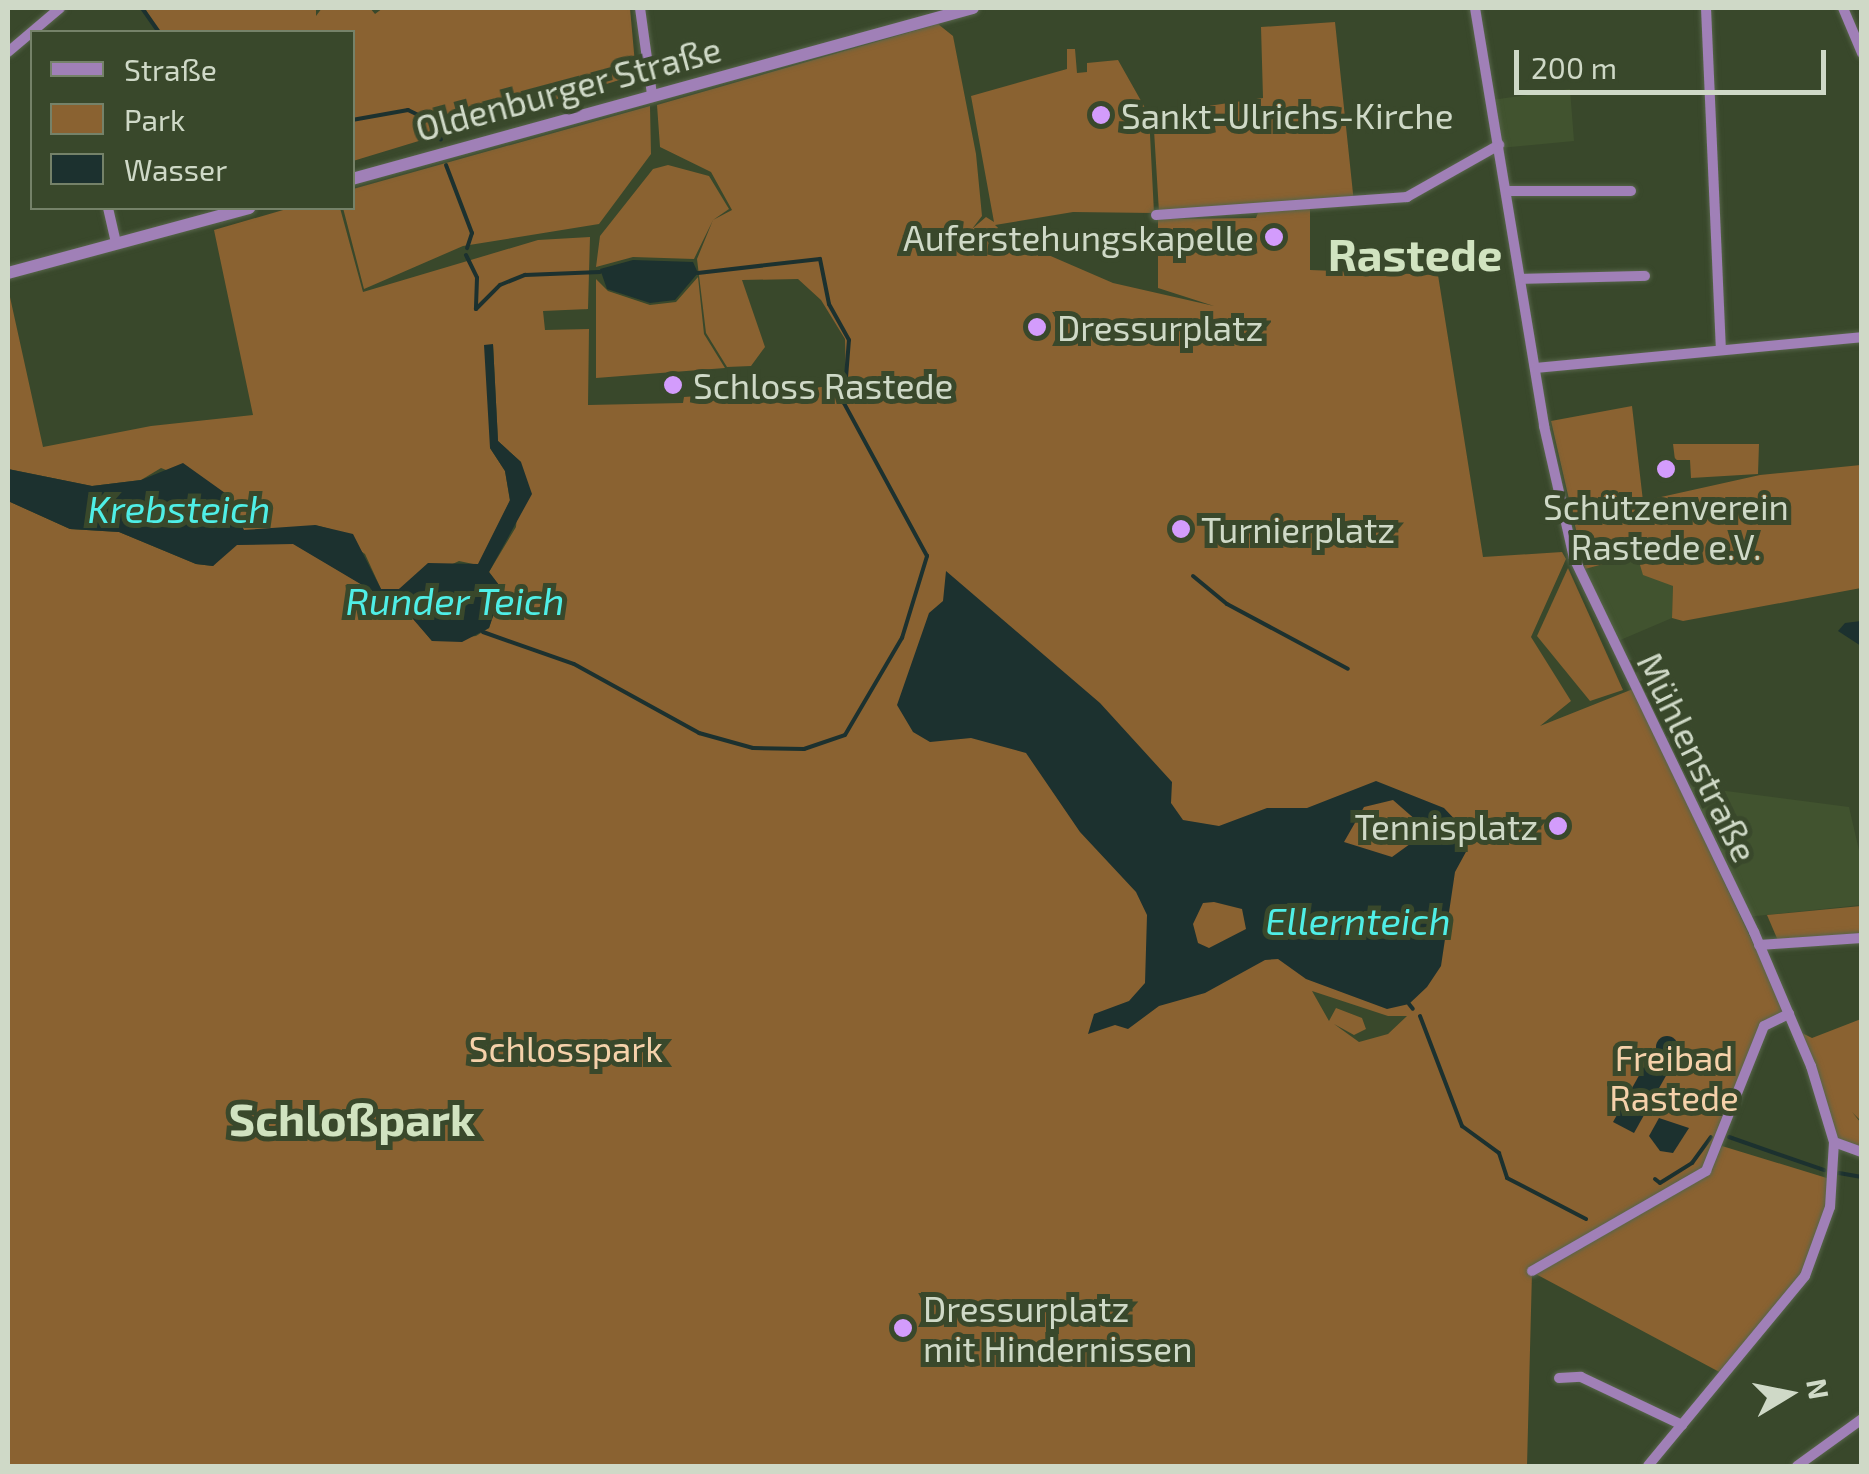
<!DOCTYPE html>
<html>
<head>
<meta charset="utf-8">
<style>
  body { margin:0 }
  #map { position:relative; width:1869px; height:1474px; overflow:hidden; background:#39482b; font-family:"Exo 2",sans-serif }
  div>[style] { position:absolute }
  .built>* { inset:0; background:#41532f }
  .green>* { inset:0; background:#8a6231 }
  .water>* { inset:0; background:#1c312f }
  .round { border-radius:50% }
  .stream>* { height:4px; margin:-2px; padding:0 2px; transform-origin:2px; border-radius:2px; background:#1c312f }
  .roads { filter:drop-shadow(0 0 2px #57654a) drop-shadow(0 0 2px #57654a) }
  .minor>* { height:10px; margin:-5px; padding:0 5px; transform-origin:5px; border-radius:5px; background:#a080b7 }
  .tertiary>* { height:12px; margin:-6px; padding:0 6px; transform-origin:6px; border-radius:6px; background:#a080b7 }
  .dots>* { width:28px; height:28px; translate:-50% -50%; box-sizing:border-box; border:5px solid #39482b; border-radius:50% }
  span { translate:-50% -50%; white-space:nowrap; text-align:center; line-height:1.15; -webkit-text-stroke:10px #39482b; paint-order:stroke }
  .street-label { font-size:35px; color:#cfd9c7 }
  .poi-label { font-size:35px; color:#cfd9c7 }
  .left { translate:0 -50%; text-align:left }
  .right { translate:-100% -50%; text-align:right }
  .park-label { font-size:35px; color:#f5d1aa }
  .water-label { font-size:38px; color:#4fefe7; font-style:italic }
  .district-label { font-size:45px; color:#d1e3c0; font-weight:700 }
  .frame { position:absolute; inset:0; border:10px solid #cfd9c7; pointer-events:none }
  .legend { position:absolute; left:30px; top:30px; width:325px; height:180px; box-sizing:border-box; background:#39482b; border:2px solid #758269; margin:0; padding:12px 18px; list-style:none; font-size:30px; color:#cfd9c7 }
  .legend li { display:flex; align-items:center; gap:20px; height:50px }
  .legend b { width:50px; border:2px solid #758269 }
  .north { position:absolute; left:1739px; top:1344px; width:100px; height:100px; -webkit-text-stroke:8px #39482b; paint-order:stroke; rotate:80deg; font-size:28px; font-weight:700; line-height:40px; text-align:center; color:#cfd9c7 }
  .north::after { content:''; display:block; margin:auto; width:35px; height:45px; background:#cfd9c7; clip-path:polygon(50% 0,100% 100%,50% 72%,0 100%) }
  .scale { position:absolute; left:1514px; top:50px; width:312px; height:45px; box-sizing:border-box; border:5px solid #cfd9c7; border-top:0; padding-left:12px; font-size:30px; line-height:35px; white-space:nowrap; color:#cfd9c7; -webkit-text-stroke:8px #39482b; paint-order:stroke }
</style>
</head>
<body>
<div id="map">
  <div class="built">
    <i style="clip-path:polygon(1570px 89px,1574px 141px,1500px 148px,1491px 100px)"></i>
    <i style="clip-path:polygon(1637px 555px,1673px 586px,1672px 618px,1618px 641px,1585px 569px)"></i>
    <i style="clip-path:polygon(1680px 785px,1849px 807px,1861px 859px,1861px 905px,1746px 917px)"></i>
  </div>
  <div class="green">
    <i style="clip-path:polygon(145px 8px,316px 8px,316px 16px,322px 8px,370px 8px,375px 14px,383px 8px,630px 8px,636px 75px,353px 161px,352px 32px,157px 32px)"></i>
    <i style="clip-path:polygon(evenodd,1335px 22px,1354px 203px,1310px 209px,1310px 270px,1438px 275px,1483px 557px,1562px 552px,1566px 559px,1531px 637px,1571px 701px,1540px 726px,1633px 689px,1786px 1013px,1763px 1024px,1717px 1153px,1722px 1146px,1830px 1179px,1832px 1194px,1805px 1276px,1725px 1375px,1532px 1272px,1527px 1466px,8px 1466px,8px 501px,70px 529px,119px 532px,196px 564px,213px 566px,244px 531px,225px 493px,161px 468px,141px 480px,92px 486px,8px 469px,8px 288px,43px 447px,151px 426px,253px 415px,214px 230px,290px 208px,340px 208px,363px 292px,538px 240px,590px 237px,588px 309px,543px 311px,545px 330px,589px 329px,588px 405px,683px 403px,684px 397px,864px 384px,846px 381px,845px 339px,821px 300px,798px 279px,742px 280px,765px 347px,751px 366px,727px 367px,706px 333px,697px 259px,713px 220px,694px 259px,633px 257px,596px 267px,600px 236px,653px 169px,668px 165px,709px 176px,729px 209px,713px 220px,732px 210px,711px 172px,660px 147px,657px 105px,938px 24px,953px 36px,976px 154px,982px 216px,972px 229px,986px 217px,994px 222px,971px 96px,1067px 69px,1067px 49px,1075px 49px,1077px 73px,1087px 72px,1087px 63px,1118px 60px,1149px 115px,1154px 213px,1073px 212px,995px 225px,1009px 238px,1113px 283px,1214px 306px,1158px 288px,1158px 219px,1256px 218px,1259px 210px,1159px 212px,1153px 114px,1263px 98px,1261px 27px,1335px 22px,493px 344px,498px 441px,521px 462px,516px 527px,489px 572px,502px 589px,489px 628px,476px 636px,432px 641px,407px 611px,294px 544px,315px 525px,330px 529px,365px 554px,381px 589px,399px 589px,459px 561px,478px 565px,510px 501px,505px 471px,490px 448px,493px 344px,1335px 22px,1312px 991px,1388px 1016px,1407px 1016px,1388px 1034px,1359px 1042px,1334px 1024px,1354px 1035px,1366px 1029px,1362px 1018px,1336px 1008px,1329px 1021px,1312px 991px)"></i>
    <i style="clip-path:polygon(650px 106px,651px 154px,599px 224px,463px 246px,364px 289px,343px 208px,352px 208px,353px 189px)"></i>
    <i style="clip-path:polygon(698px 277px,704px 334px,725px 368px,596px 378px,596px 279px,608px 291px,650px 305px,676px 302px)"></i>
    <i style="clip-path:polygon(1632px 406px,1643px 501px,1760px 475px,1861px 465px,1861px 588px,1683px 621px,1672px 618px,1673px 586px,1643px 575px,1637px 555px,1585px 569px,1551px 421px)"></i>
    <i style="clip-path:polygon(1673px 444px,1759px 444px,1758px 474px,1691px 478px,1690px 460px,1675px 460px)"></i>
    <i style="clip-path:polygon(1568px 568px,1623px 690px,1590px 701px,1537px 636px)"></i>
    <i style="clip-path:polygon(1861px 906px,1861px 938px,1779px 943px,1767px 915px)"></i>
    <i style="clip-path:polygon(1861px 1019px,1861px 1121px,1852px 1112px,1861px 1123px,1861px 1149px,1836px 1141px,1798px 1031px,1812px 1038px)"></i>
  </div>
  <div class="water">
    <i style="clip-path:polygon(633px 260px,693px 262px,698px 273px,675px 300px,650px 303px,607px 289px,600px 269px)"></i>
    <i style="clip-path:polygon(493px 344px,498px 441px,521px 462px,532px 494px,489px 572px,502px 589px,489px 628px,462px 642px,432px 641px,406px 611px,293px 544px,237px 545px,213px 566px,196px 564px,119px 532px,70px 529px,8px 501px,8px 469px,92px 486px,141px 480px,183px 463px,225px 493px,244px 530px,315px 525px,353px 534px,381px 589px,399px 589px,428px 563px,478px 564px,510px 500px,505px 471px,490px 448px,484px 345px)"></i>
    <i style="clip-path:polygon(evenodd,946px 571px,1100px 703px,1172px 782px,1171px 803px,1183px 820px,1219px 826px,1267px 808px,1307px 808px,1376px 781px,1444px 808px,1462px 827px,1467px 850px,1455px 872px,1441px 966px,1427px 987px,1409px 1004px,1387px 1009px,1306px 979px,1278px 959px,1265px 960px,1205px 993px,1159px 1006px,1128px 1029px,1115px 1025px,1088px 1034px,1094px 1014px,1129px 1001px,1145px 983px,1147px 915px,1136px 892px,1080px 832px,1026px 753px,971px 738px,930px 742px,913px 732px,897px 705px,929px 613px,943px 601px,946px 571px,1393px 800px,1425px 828px,1421px 836px,1392px 857px,1344px 842px,1364px 807px,1393px 800px,946px 571px,1214px 902px,1242px 909px,1246px 929px,1209px 948px,1198px 943px,1193px 924px,1203px 903px,1214px 902px)"></i>
    <i style="clip-path:polygon(1861px 621px,1861px 646px,1838px 631px,1845px 623px)"></i>
    <i class="round" style="left:1656px;top:1036px;width:22px;height:22px"></i>
    <i style="clip-path:polygon(1651px 1054px,1672px 1065px,1634px 1133px,1613px 1122px)"></i>
    <i style="clip-path:polygon(1659px 1118px,1689px 1128px,1673px 1153px,1660px 1151px,1649px 1136px)"></i>
  </div>
  <div class="stream">
    <i style="left:142px;top:8px;width:29px;rotate:55deg"></i>
    <i style="left:352px;top:120px;width:57px;rotate:-10.1deg"></i>
    <i style="left:408px;top:110px;width:32px;rotate:26deg"></i>
    <i style="left:437px;top:124px;width:16px;rotate:76deg"></i>
    <i style="left:446px;top:165px;width:73px;rotate:69.1deg"></i>
    <i style="left:472px;top:233px;width:16px;rotate:108deg"></i>
    <i style="left:466px;top:255px;width:25px;rotate:64deg"></i>
    <i style="left:477px;top:278px;width:31px;rotate:92deg"></i>
    <i style="left:476px;top:309px;width:34px;rotate:-45deg"></i>
    <i style="left:500px;top:285px;width:27px;rotate:-22deg"></i>
    <i style="left:525px;top:275px;width:75px;rotate:-2.3deg"></i>
    <i style="left:1193px;top:576px;width:44px;rotate:39.5deg"></i>
    <i style="left:1227px;top:604px;width:137px;rotate:28.2deg"></i>
    <i style="left:483px;top:632px;width:96px;rotate:19.4deg"></i>
    <i style="left:574px;top:664px;width:143px;rotate:28.9deg"></i>
    <i style="left:699px;top:733px;width:56px;rotate:15.5deg"></i>
    <i style="left:753px;top:748px;width:51px;rotate:1.1deg"></i>
    <i style="left:804px;top:749px;width:43px;rotate:-18.9deg"></i>
    <i style="left:845px;top:735px;width:113px;rotate:-59.6deg"></i>
    <i style="left:902px;top:638px;width:86px;rotate:-73deg"></i>
    <i style="left:927px;top:556px;width:174px;rotate:-118.5deg"></i>
    <i style="left:844px;top:403px;width:63px;rotate:-85.5deg"></i>
    <i style="left:849px;top:340px;width:41px;rotate:-119.1deg"></i>
    <i style="left:829px;top:304px;width:46px;rotate:-101.3deg"></i>
    <i style="left:820px;top:259px;width:123px;rotate:173.5deg"></i>
    <i style="left:1409px;top:1004px;width:6px;rotate:51deg"></i>
    <i style="left:1420px;top:1016px;width:118px;rotate:69.1deg"></i>
    <i style="left:1462px;top:1126px;width:46px;rotate:36.1deg"></i>
    <i style="left:1499px;top:1153px;width:26px;rotate:72deg"></i>
    <i style="left:1507px;top:1178px;width:89px;rotate:27.4deg"></i>
    <i style="left:1729px;top:1137px;width:101px;rotate:19.2deg"></i>
    <i style="left:1839px;top:1173px;width:23px;rotate:10deg"></i>
    <i style="left:1655px;top:1179px;width:6px;rotate:39deg"></i>
    <i style="left:1660px;top:1183px;width:38px;rotate:-32deg"></i>
    <i style="left:1692px;top:1163px;width:32px;rotate:-54deg"></i>
  </div>
  <div class="roads">
    <div class="minor">
      <i style="left:640px;top:8px;width:88px;rotate:82.1deg"></i>
      <i style="left:1475px;top:8px;width:424px;rotate:80.6deg"></i>
      <i style="left:1544px;top:426px;width:135px;rotate:77.2deg"></i>
      <i style="left:1574px;top:558px;width:415px;rotate:64.3deg"></i>
      <i style="left:1754px;top:932px;width:146px;rotate:67deg"></i>
      <i style="left:1811px;top:1066px;width:79px;rotate:73.2deg"></i>
      <i style="left:1834px;top:1142px;width:65px;rotate:93.5deg"></i>
      <i style="left:1830px;top:1207px;width:73px;rotate:109.9deg"></i>
      <i style="left:1805px;top:1276px;width:246px;rotate:129.6deg"></i>
      <i style="left:1706px;top:8px;width:340px;rotate:87.5deg"></i>
      <i style="left:1843px;top:8px;width:49px;rotate:67.1deg"></i>
      <i style="left:8px;top:52px;width:68px;rotate:-40.2deg"></i>
      <i style="left:1507px;top:191px;width:124px"></i>
      <i style="left:108px;top:208px;width:37px;rotate:77deg"></i>
      <i style="left:1156px;top:215px;width:252px;rotate:-4.1deg"></i>
      <i style="left:1407px;top:197px;width:106px;rotate:-29.5deg"></i>
      <i style="left:1521px;top:279px;width:124px;rotate:-1.4deg"></i>
      <i style="left:1535px;top:368px;width:328px;rotate:-5.4deg"></i>
      <i style="left:1759px;top:945px;width:103px;rotate:-3.9deg"></i>
      <i style="left:1834px;top:1142px;width:30px;rotate:20deg"></i>
      <i style="left:1532px;top:1271px;width:201px;rotate:-29.9deg"></i>
      <i style="left:1706px;top:1171px;width:156px;rotate:-68.2deg"></i>
      <i style="left:1764px;top:1026px;width:28px;rotate:-26deg"></i>
      <i style="left:1559px;top:1378px;width:22px;rotate:-3deg"></i>
      <i style="left:1581px;top:1377px;width:112px;rotate:25.4deg"></i>
      <i style="left:1797px;top:1466px;width:80px;rotate:-35.9deg"></i>
    </div>
    <div class="tertiary">
      <i style="left:352px;top:179px;width:644px;rotate:-15.4deg"></i>
      <i style="left:8px;top:273px;width:250px;rotate:-15.1deg"></i>
    </div>
  </div>
  <div class="dots">
    <i style="left:1101px;top:115px;background:#d39cfc"></i>
    <i style="left:1274px;top:237px;background:#d39cfc"></i>
    <i style="left:1037px;top:327px;background:#d39cfc"></i>
    <i style="left:673px;top:385px;background:#d39cfc"></i>
    <i style="left:1666px;top:469px;background:#d39cfc"></i>
    <i style="left:1181px;top:529px;background:#d39cfc"></i>
    <i style="left:1558px;top:826px;background:#d39cfc"></i>
    <i style="left:903px;top:1328px;background:#d39cfc"></i>
  </div>
  <div class="street-label">
    <span style="left:568px;top:88px;rotate:-15deg">Oldenburger Straße</span>
    <span style="left:1698px;top:757px;rotate:64deg">Mühlenstraße</span>
  </div>
  <div class="poi-label">
    <span class="left" style="left:1121px;top:115px">Sankt-Ulrichs-Kirche</span>
    <span class="right" style="left:1254px;top:237px">Auferstehungskapelle</span>
    <span class="left" style="left:1057px;top:327px">Dressurplatz</span>
    <span class="left" style="left:693px;top:385px">Schloss Rastede</span>
    <span style="left:1666px;top:526px">Schützenverein<br>Rastede e.V.</span>
    <span class="left" style="left:1201px;top:529px">Turnierplatz</span>
    <span class="right" style="left:1538px;top:826px">Tennisplatz</span>
    <span class="left" style="left:923px;top:1328px">Dressurplatz<br>mit Hindernissen</span>
  </div>
  <div class="park-label">
    <span style="left:566px;top:1048px">Schlosspark</span>
    <span style="left:1674px;top:1077px">Freibad<br>Rastede</span>
  </div>
  <div class="water-label">
    <span style="left:179px;top:509px">Krebsteich</span>
    <span style="left:455px;top:601px">Runder Teich</span>
    <span style="left:1358px;top:921px">Ellernteich</span>
  </div>
  <div class="district-label">
    <span style="left:1415px;top:254px">Rastede</span>
    <span style="left:352px;top:1119px">Schloßpark</span>
  </div>
  <div class="frame"></div>
  <ul class="legend">
  <li><b style="height:12px;background:#a080b7"></b>Straße</li>
  <li><b style="height:28px;background:#8a6231"></b>Park</li>
  <li><b style="height:28px;background:#1c312f"></b>Wasser</li>
  </ul>
  <div class="north">N</div>
  <div class="scale">200 m</div>
</div>
</body>
</html>
